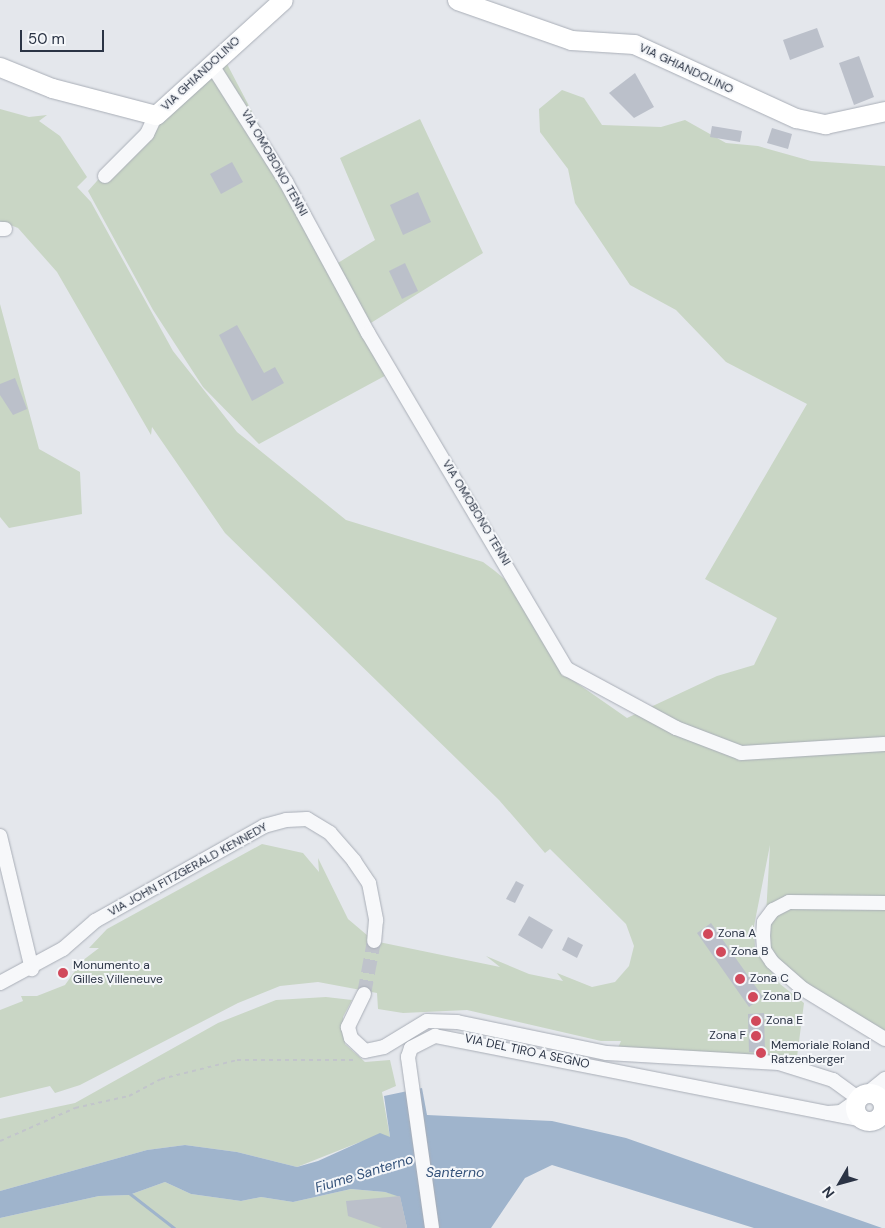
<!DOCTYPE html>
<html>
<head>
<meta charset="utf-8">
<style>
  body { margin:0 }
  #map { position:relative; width:885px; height:1228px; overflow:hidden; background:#e4e7ec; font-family:"DM Sans",sans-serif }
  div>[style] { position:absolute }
  .green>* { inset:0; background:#c9d6c5 }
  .water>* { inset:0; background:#9fb4cc }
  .stream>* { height:3px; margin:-1.5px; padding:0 1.5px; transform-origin:1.5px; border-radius:1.5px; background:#9fb4cc }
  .building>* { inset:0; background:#bbc0ca }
  .street-tunnel>* { height:14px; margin-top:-7px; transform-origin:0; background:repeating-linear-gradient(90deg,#bfc3cb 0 14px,transparent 0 21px) }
  .path>* { height:2px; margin-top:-1px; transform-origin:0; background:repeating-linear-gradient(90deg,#c2c5cb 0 4px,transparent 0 8px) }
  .roads { filter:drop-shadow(0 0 1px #a9aeb7) drop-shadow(0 0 1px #a9aeb7) }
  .street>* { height:14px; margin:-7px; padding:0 7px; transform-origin:7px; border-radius:7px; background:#f7f8fa }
  .secondary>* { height:19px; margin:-9.5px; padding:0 9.5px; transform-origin:9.5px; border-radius:9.5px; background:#fff }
  .secondary>.ring { margin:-9.5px; padding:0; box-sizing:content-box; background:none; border:19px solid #fff; border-radius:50% }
  .dots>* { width:14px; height:14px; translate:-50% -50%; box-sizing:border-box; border:2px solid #f4f6f9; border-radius:50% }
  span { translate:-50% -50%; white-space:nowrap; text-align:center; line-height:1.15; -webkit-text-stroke:4px #f4f6f9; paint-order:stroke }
  .street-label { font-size:12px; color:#2b3445 }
  .poi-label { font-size:12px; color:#2b3445 }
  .left { translate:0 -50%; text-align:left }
  .right { translate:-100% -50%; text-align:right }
  .water-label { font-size:14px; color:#34527a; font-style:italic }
  .north { position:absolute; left:815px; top:1158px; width:50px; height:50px; -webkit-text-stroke:4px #f4f6f9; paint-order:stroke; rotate:232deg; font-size:14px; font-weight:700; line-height:20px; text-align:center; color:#2b3445 }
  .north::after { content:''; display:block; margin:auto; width:18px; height:22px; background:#2b3445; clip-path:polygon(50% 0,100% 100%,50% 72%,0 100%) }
  .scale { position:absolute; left:20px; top:30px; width:84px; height:22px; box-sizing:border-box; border:2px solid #2b3445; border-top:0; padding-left:6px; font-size:15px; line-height:18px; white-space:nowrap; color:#2b3445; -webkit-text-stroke:4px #f4f6f9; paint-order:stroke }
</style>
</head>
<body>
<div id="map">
  <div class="green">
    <i style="clip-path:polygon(227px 64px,333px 266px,375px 240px,340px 158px,420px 119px,483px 253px,366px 326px,392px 372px,259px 444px,203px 387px,153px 310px,88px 191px,156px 115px)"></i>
    <i style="clip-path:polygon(562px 90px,584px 98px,602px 125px,661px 127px,685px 120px,726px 143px,758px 146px,811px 161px,885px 166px,885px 1039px,772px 962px,764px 950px,770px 845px,754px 926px,755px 948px,780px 984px,804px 1003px,797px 1057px,617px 1050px,621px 1041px,601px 1041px,467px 1010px,403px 1013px,378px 1009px,377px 993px,318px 982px,280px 986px,238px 1003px,80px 1085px,55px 1093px,50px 1086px,0 1098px,0 1010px,23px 1001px,21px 996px,37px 996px,65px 985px,82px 961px,99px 948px,89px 948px,107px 929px,262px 844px,303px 853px,319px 872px,318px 858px,348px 919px,374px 941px,500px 967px,486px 956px,529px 974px,563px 981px,557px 973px,592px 987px,615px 982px,629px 966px,634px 946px,626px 924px,550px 849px,545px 853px,499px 800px,225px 533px,152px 427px,151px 435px,57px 272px,18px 228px,0 221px,0 109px,29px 117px,47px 115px,39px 121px,60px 136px,87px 177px,77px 187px,91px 202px,173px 351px,237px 432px,346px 520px,483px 562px,495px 571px,508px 582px,561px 672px,627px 718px,717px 676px,754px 665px,777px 618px,705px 579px,807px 404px,726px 362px,676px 310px,630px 285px,575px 203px,568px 169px,540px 132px,539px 109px)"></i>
    <i style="clip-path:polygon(0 304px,39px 449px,80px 472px,82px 514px,9px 528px,0 517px)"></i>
    <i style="clip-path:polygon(326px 997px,352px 1000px,343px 1017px,345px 1044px,365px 1062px,390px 1060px,396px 1086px,382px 1092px,390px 1137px,360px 1142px,297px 1167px,237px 1152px,185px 1145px,147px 1150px,0 1191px,0 1119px,75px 1103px,218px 1023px,276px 1000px)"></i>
    <i style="clip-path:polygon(165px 1182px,191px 1194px,241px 1201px,261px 1197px,293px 1202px,351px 1189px,385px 1192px,400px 1196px,407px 1228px,0 1228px,0 1218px,99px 1196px,129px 1195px)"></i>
  </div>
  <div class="water">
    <i style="clip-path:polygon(422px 1088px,427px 1115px,552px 1121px,626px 1138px,882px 1228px,754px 1228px,552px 1165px,525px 1178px,491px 1228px,407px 1228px,400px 1197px,385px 1192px,351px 1189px,293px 1202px,261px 1197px,241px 1201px,191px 1194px,165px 1182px,129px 1195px,99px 1196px,0 1218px,0 1191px,147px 1150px,185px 1145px,237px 1152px,297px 1167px,318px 1161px,380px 1133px,390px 1137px,384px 1096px)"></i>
  </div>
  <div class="stream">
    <i style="left:129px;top:1193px;width:57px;rotate:37.9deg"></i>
  </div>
  <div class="building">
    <i style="clip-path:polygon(817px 28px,824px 47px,790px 60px,783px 40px)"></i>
    <i style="clip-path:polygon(859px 56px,874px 97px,854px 105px,839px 63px)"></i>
    <i style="clip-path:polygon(635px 73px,654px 107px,634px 118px,609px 93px)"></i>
    <i style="clip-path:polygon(712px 126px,742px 131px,740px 142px,710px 137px)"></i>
    <i style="clip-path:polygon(772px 128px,792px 134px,788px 149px,767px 143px)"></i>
    <i style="clip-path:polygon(232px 162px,243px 182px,221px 194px,210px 174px)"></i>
    <i style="clip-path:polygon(418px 192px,431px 222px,403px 235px,390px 205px)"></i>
    <i style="clip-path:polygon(405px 263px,418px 291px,402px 299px,389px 271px)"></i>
    <i style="clip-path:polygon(237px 325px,264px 373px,275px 367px,284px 383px,252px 401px,219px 335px)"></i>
    <i style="clip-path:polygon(15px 378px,27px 409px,13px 415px,0 395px,0 384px)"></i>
    <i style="clip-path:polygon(516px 881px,524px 885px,515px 903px,506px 899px)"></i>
    <i style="clip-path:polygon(529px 916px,553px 930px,542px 949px,518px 935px)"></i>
    <i style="clip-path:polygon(711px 923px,763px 997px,749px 1007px,697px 933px)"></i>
    <i style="clip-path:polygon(568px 937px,583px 945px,577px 958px,562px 950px)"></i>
    <i style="clip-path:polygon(764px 1013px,765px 1053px,749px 1052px,748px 1014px)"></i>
    <i style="clip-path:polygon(400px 1196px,407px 1228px,382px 1228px,348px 1216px,346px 1201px)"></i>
  </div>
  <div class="street-tunnel">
    <i style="left:364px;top:994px;width:54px;rotate:-79.3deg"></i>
  </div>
  <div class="path">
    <i style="left:0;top:1141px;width:82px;rotate:-23.7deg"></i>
    <i style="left:75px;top:1108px;width:55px;rotate:-12.5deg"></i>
    <i style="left:129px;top:1096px;width:36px;rotate:-28deg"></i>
    <i style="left:161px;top:1079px;width:78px;rotate:-14deg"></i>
    <i style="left:237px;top:1060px;width:120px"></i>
  </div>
  <div class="roads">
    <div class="street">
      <i style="left:213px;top:67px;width:136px;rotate:57.6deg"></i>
      <i style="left:286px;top:182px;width:172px;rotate:61.5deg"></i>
      <i style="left:368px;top:333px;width:391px;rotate:59.4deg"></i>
      <i style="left:567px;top:669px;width:124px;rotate:28.4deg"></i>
      <i style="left:676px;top:728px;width:70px;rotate:21deg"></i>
      <i style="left:741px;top:753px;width:144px;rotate:-3.6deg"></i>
      <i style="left:105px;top:176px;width:59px;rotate:-45deg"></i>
      <i style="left:147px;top:134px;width:21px;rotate:-65deg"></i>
      <i style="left:0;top:229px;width:5px"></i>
      <i style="left:0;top:836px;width:137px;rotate:76.5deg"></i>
      <i style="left:885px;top:903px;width:96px;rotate:-179.4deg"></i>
      <i style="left:789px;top:902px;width:18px;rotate:153deg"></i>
      <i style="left:773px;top:910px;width:15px;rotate:127deg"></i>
      <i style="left:764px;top:922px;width:13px;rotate:94deg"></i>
      <i style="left:763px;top:935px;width:15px;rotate:86deg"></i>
      <i style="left:764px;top:950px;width:14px;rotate:56deg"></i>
      <i style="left:772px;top:962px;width:41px;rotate:41.1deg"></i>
      <i style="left:803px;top:989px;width:96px;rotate:31.4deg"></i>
      <i style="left:0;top:983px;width:72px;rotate:-28.4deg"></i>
      <i style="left:63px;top:949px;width:43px;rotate:-41.2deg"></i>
      <i style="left:95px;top:921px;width:194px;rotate:-29.3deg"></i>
      <i style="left:264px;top:826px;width:23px;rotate:-15deg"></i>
      <i style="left:286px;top:820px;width:21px;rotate:-3deg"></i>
      <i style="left:307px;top:819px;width:27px;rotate:31deg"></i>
      <i style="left:330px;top:833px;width:37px;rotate:49deg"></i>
      <i style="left:354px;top:861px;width:27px;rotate:56deg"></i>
      <i style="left:369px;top:883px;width:38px;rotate:79deg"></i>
      <i style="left:376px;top:920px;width:21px;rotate:95deg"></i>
      <i style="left:364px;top:994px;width:37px;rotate:116deg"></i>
      <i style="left:348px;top:1027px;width:11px;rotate:75deg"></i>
      <i style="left:351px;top:1038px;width:19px;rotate:43deg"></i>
      <i style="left:365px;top:1051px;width:19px;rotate:-12deg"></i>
      <i style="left:384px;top:1047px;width:50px;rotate:-31.2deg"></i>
      <i style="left:427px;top:1021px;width:30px;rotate:2deg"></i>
      <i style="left:457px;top:1022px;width:153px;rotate:11.7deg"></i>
      <i style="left:607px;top:1053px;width:172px;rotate:3.3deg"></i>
      <i style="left:779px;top:1063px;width:57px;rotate:17.5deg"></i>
      <i style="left:833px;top:1080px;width:31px;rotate:36deg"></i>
      <i style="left:869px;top:1092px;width:21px;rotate:-39deg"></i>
      <i style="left:882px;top:1100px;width:7px;rotate:-63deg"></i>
      <i style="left:828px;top:1113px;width:13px;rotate:-4deg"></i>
      <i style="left:841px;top:1112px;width:19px;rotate:-36deg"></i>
      <i style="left:432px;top:1228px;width:173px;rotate:-98deg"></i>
      <i style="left:408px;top:1057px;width:9px;rotate:-72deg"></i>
      <i style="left:411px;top:1048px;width:27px;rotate:-27deg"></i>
      <i style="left:435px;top:1036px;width:441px;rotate:11.1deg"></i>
    </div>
    <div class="secondary">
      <i style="left:457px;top:0;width:121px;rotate:19.3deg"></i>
      <i style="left:571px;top:40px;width:63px;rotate:3.6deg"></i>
      <i style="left:634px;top:44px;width:178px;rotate:24.6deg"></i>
      <i style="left:796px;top:118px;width:30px;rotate:12deg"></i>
      <i style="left:825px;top:124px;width:61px;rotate:-12.2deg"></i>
      <i style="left:0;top:67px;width:56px;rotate:22deg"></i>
      <i style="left:52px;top:88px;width:107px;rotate:14.6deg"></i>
      <i style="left:156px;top:115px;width:171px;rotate:-42.2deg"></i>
      <i class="ring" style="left:855px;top:1093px;width:9px;height:9px"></i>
    </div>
  </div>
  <div class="dots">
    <i style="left:708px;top:934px;background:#d1495b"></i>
    <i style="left:721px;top:952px;background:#d1495b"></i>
    <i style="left:63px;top:973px;background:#d1495b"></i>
    <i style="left:740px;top:979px;background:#d1495b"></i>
    <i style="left:753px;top:997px;background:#d1495b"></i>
    <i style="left:756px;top:1021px;background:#d1495b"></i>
    <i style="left:756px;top:1036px;background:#d1495b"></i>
    <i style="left:761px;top:1053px;background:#d1495b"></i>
  </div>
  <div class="street-label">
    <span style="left:686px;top:69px;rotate:25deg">VIA GHIANDOLINO</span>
    <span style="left:201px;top:74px;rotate:-43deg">VIA GHIANDOLINO</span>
    <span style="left:274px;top:163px;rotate:60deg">VIA OMOBONO TENNI</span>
    <span style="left:476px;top:513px;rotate:59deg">VIA OMOBONO TENNI</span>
    <span style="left:188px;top:870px;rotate:-29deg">VIA JOHN FITZGERALD KENNEDY</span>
    <span style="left:527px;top:1052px;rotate:12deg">VIA DEL TIRO A SEGNO</span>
  </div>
  <div class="poi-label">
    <span class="left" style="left:718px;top:934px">Zona A</span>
    <span class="left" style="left:731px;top:952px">Zona B</span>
    <span class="left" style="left:73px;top:973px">Monumento a<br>Gilles Villeneuve</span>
    <span class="left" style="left:750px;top:979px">Zona C</span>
    <span class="left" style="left:763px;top:997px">Zona D</span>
    <span class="left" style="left:766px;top:1021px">Zona E</span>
    <span class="right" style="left:746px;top:1036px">Zona F</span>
    <span class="left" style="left:771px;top:1053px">Memoriale Roland<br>Ratzenberger</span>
  </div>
  <div class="water-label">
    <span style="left:455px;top:1172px">Santerno</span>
    <span style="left:364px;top:1173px;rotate:-17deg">Fiume Santerno</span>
  </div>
  <div class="north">N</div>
  <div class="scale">50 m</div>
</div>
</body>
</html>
